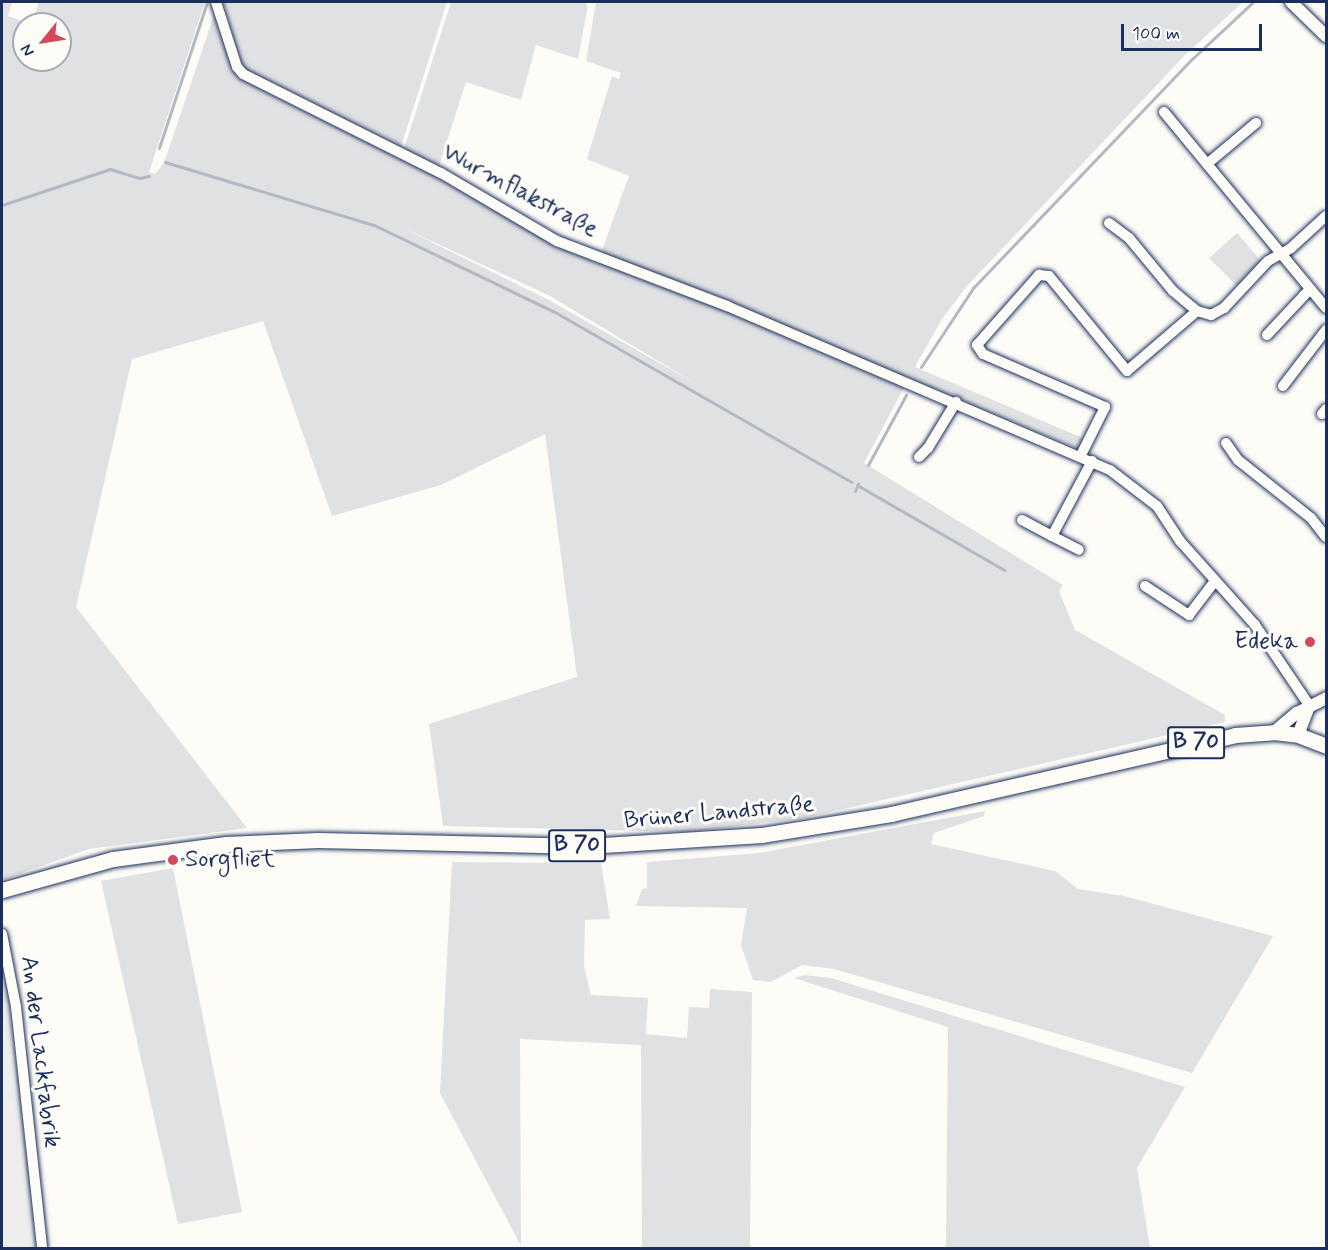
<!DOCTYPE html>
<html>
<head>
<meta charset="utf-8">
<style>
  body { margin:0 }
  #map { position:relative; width:1328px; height:1250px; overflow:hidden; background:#fdfcf7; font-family:Mynerve,sans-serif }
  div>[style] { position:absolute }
  .built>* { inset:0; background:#edeeec }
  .green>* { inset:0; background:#e0e1e3 }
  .stream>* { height:3px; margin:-1.5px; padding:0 1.5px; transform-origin:1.5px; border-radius:1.5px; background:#b3b8c5 }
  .roads { filter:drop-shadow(0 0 2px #1b2f5e) drop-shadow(0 0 2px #1b2f5e) }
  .minor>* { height:10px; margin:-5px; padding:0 5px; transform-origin:5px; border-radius:5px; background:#fdfcf7 }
  .tertiary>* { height:12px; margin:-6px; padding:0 6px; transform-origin:6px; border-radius:6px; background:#fdfcf7 }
  .primary>* { height:15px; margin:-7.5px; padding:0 7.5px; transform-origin:7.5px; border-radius:7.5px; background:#fdfcf7 }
  .dots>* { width:16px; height:16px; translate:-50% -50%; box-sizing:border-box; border:3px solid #fdfcf7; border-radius:50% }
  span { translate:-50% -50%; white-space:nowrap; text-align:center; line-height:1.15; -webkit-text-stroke:6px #fdfcf7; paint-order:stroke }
  .shield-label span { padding:2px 4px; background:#fdfcf7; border:2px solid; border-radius:4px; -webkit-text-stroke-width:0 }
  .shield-label { font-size:22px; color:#1b2f5e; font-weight:700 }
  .street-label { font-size:24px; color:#1b2f5e }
  .poi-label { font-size:24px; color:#1b2f5e }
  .right { translate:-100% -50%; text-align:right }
  .left { translate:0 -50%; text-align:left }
  .frame { position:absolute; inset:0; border:3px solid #1b2f5e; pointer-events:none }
  .north { position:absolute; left:12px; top:12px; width:60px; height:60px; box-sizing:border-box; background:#fdfcf7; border:2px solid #a3aaba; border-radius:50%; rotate:240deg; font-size:16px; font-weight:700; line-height:24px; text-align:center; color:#1b2f5e }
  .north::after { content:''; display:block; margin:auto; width:21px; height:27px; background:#d1495b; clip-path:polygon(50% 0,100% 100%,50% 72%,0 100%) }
  .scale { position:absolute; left:1121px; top:24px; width:141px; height:27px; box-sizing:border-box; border:3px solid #1b2f5e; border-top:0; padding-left:8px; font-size:18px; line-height:21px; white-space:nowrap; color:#1b2f5e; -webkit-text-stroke:4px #fdfcf7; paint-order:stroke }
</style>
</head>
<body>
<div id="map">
  <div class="built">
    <i style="clip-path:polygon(2px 955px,6px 976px,37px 1248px,2px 1248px)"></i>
  </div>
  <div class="green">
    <i style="clip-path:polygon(evenodd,2px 2px,12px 2px,8px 16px,31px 24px,24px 24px,24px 60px,60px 60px,60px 24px,32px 24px,39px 2px,205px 2px,149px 172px,155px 174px,164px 163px,214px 15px,235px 74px,448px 181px,571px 253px,645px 280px,601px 253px,629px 176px,587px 159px,612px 76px,619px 79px,621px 73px,586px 61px,596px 2px,1243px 2px,1185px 55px,967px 286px,942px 319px,915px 367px,1085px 439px,1078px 449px,909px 378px,864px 463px,1063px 585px,1059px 591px,1075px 630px,1225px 715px,1225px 722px,804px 818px,689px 832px,443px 826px,429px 724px,577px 677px,545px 434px,441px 485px,332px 516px,263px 321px,132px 359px,76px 607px,247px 828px,89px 849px,2px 880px,2px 2px,401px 227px,550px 296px,698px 385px,549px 300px,401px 227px)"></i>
    <i style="clip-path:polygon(223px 2px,447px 2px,401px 147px,243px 68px)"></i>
    <i style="clip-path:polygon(451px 2px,587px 2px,587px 10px,578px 59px,536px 45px,521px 100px,466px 82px,439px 166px,404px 149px)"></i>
    <i style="clip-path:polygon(1237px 233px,1261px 261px,1237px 286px,1209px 258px)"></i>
    <i style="clip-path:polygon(985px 811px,984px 816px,934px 833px,931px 844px,1055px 871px,1078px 889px,1124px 896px,1273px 936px,1192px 1073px,834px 969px,802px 965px,771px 982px,753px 980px,741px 945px,747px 908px,636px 906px,642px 889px,647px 888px,647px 862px,759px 853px)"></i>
    <i style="clip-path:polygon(452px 862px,601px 863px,610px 919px,585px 920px,584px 966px,591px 995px,648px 998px,646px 1034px,687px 1038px,689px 1007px,709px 1008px,710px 989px,752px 992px,750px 1248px,642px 1248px,641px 1045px,520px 1039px,521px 1246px,440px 1093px)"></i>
    <i style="clip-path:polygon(173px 868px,242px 1212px,178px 1224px,101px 881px)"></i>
    <i style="clip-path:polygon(805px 975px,831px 978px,1185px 1087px,1137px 1168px,1150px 1248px,946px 1248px,948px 1027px,794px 978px)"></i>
  </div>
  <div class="stream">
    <i style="left:159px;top:148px;width:154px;rotate:-71.8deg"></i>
    <i style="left:165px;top:162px;width:218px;rotate:16.8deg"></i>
    <i style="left:374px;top:225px;width:199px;rotate:25.7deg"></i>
    <i style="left:553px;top:311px;width:344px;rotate:29.8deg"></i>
    <i style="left:2px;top:205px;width:114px;rotate:-18.4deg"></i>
    <i style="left:110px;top:169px;width:31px;rotate:17deg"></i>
    <i style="left:140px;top:178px;width:9px;rotate:-13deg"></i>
    <i style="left:921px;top:367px;width:95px;rotate:-56.6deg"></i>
    <i style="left:973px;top:288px;width:317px;rotate:-46.3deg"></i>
    <i style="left:1192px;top:59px;width:83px;rotate:-43.1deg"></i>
    <i style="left:868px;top:465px;width:80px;rotate:-61.5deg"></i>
    <i style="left:857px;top:485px;width:170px;rotate:30deg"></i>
    <i style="left:855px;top:491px;width:8px;rotate:-67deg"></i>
  </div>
  <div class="roads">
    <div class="minor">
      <i style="left:216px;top:2px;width:68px;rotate:72.1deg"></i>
      <i style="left:237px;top:67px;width:9px;rotate:49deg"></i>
      <i style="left:243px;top:74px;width:221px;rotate:26.6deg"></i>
      <i style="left:441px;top:173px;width:134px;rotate:30.4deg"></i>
      <i style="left:557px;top:241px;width:182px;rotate:20.9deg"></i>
      <i style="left:727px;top:306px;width:417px;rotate:23.2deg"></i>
      <i style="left:1110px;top:470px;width:59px;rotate:37.5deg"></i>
      <i style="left:1157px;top:506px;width:42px;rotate:56.7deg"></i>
      <i style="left:1180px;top:541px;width:113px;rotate:48.2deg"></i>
      <i style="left:1255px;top:625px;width:97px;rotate:56deg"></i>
      <i style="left:1164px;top:112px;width:254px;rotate:50.4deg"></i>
      <i style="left:1207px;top:164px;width:64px;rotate:-39.9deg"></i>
      <i style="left:1109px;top:223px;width:25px;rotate:37deg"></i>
      <i style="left:1129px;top:238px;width:69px;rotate:50.3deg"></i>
      <i style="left:1173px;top:291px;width:31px;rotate:40deg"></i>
      <i style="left:1197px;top:311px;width:15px;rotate:16deg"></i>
      <i style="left:1211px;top:315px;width:15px;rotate:-28deg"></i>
      <i style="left:1224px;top:308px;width:64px;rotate:-46.9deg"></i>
      <i style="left:1268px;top:261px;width:26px;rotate:-29deg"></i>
      <i style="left:1291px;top:248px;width:47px;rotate:-42.4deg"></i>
      <i style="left:1267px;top:335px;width:63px;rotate:-46.9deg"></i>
      <i style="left:1283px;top:386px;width:71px;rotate:-52.5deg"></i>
      <i style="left:1322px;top:414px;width:6px;rotate:-51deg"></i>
      <i style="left:1226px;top:443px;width:21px;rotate:55deg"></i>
      <i style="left:1238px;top:460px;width:93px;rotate:38.5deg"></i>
      <i style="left:1311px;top:518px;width:24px;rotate:52deg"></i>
      <i style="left:1081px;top:455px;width:54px;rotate:-63.4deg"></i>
      <i style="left:1105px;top:407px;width:133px;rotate:-156.5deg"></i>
      <i style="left:983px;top:354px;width:11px;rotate:-124deg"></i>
      <i style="left:977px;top:345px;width:94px;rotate:-48.5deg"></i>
      <i style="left:1039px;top:275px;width:10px;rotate:6deg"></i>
      <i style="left:1049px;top:276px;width:123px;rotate:50.6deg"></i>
      <i style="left:1127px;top:371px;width:92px;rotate:-40.6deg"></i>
      <i style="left:919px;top:457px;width:13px;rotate:-45deg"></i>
      <i style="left:928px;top:448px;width:54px;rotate:-58.7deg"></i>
      <i style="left:1022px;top:520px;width:34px;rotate:28deg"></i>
      <i style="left:1052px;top:536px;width:85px;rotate:-61.9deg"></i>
      <i style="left:1052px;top:536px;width:30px;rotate:27deg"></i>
      <i style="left:1145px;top:586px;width:53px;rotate:33.4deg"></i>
      <i style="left:1189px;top:615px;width:43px;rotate:-52.6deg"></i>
      <i style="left:2px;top:934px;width:74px;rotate:79.1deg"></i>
      <i style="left:16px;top:1007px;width:242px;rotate:83.8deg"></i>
    </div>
    <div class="tertiary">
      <i style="left:1291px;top:2px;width:49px;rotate:44.2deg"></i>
      <i style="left:1274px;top:732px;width:30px;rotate:-40deg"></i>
      <i style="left:1297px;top:713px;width:33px;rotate:-27deg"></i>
      <i style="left:1298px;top:735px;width:31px;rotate:-69deg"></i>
    </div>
    <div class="primary">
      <i style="left:2px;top:890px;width:115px;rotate:-15.6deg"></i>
      <i style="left:113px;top:859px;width:114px;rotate:-7.6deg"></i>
      <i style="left:226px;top:844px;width:92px;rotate:-2.5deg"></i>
      <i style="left:318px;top:840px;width:269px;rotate:1.3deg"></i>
      <i style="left:587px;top:846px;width:175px;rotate:-3.6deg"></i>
      <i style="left:762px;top:835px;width:131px;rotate:-9.2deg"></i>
      <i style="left:891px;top:814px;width:353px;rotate:-12.9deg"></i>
      <i style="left:1235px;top:735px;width:39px;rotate:-4deg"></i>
      <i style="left:1274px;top:732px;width:24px;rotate:7deg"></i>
      <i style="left:1298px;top:735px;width:30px;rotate:21deg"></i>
    </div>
  </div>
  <div class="dots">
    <i style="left:1310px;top:642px;background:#d1495b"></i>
    <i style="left:173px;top:860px;background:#d1495b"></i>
  </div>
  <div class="shield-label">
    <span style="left:1196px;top:743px">B 70</span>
    <span style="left:577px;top:846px">B 70</span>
  </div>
  <div class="street-label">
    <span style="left:520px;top:191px;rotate:28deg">Wurmflakstraße</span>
    <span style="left:719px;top:813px;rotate:-5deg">Brüner Landstraße</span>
    <span style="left:40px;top:1052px;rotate:83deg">An der Lackfabrik</span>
  </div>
  <div class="poi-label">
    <span class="right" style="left:1298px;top:642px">Edeka</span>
    <span class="left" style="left:185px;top:860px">Sorgfliet</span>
  </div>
  <div class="frame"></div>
  <div class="north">N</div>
  <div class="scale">100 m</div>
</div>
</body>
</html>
